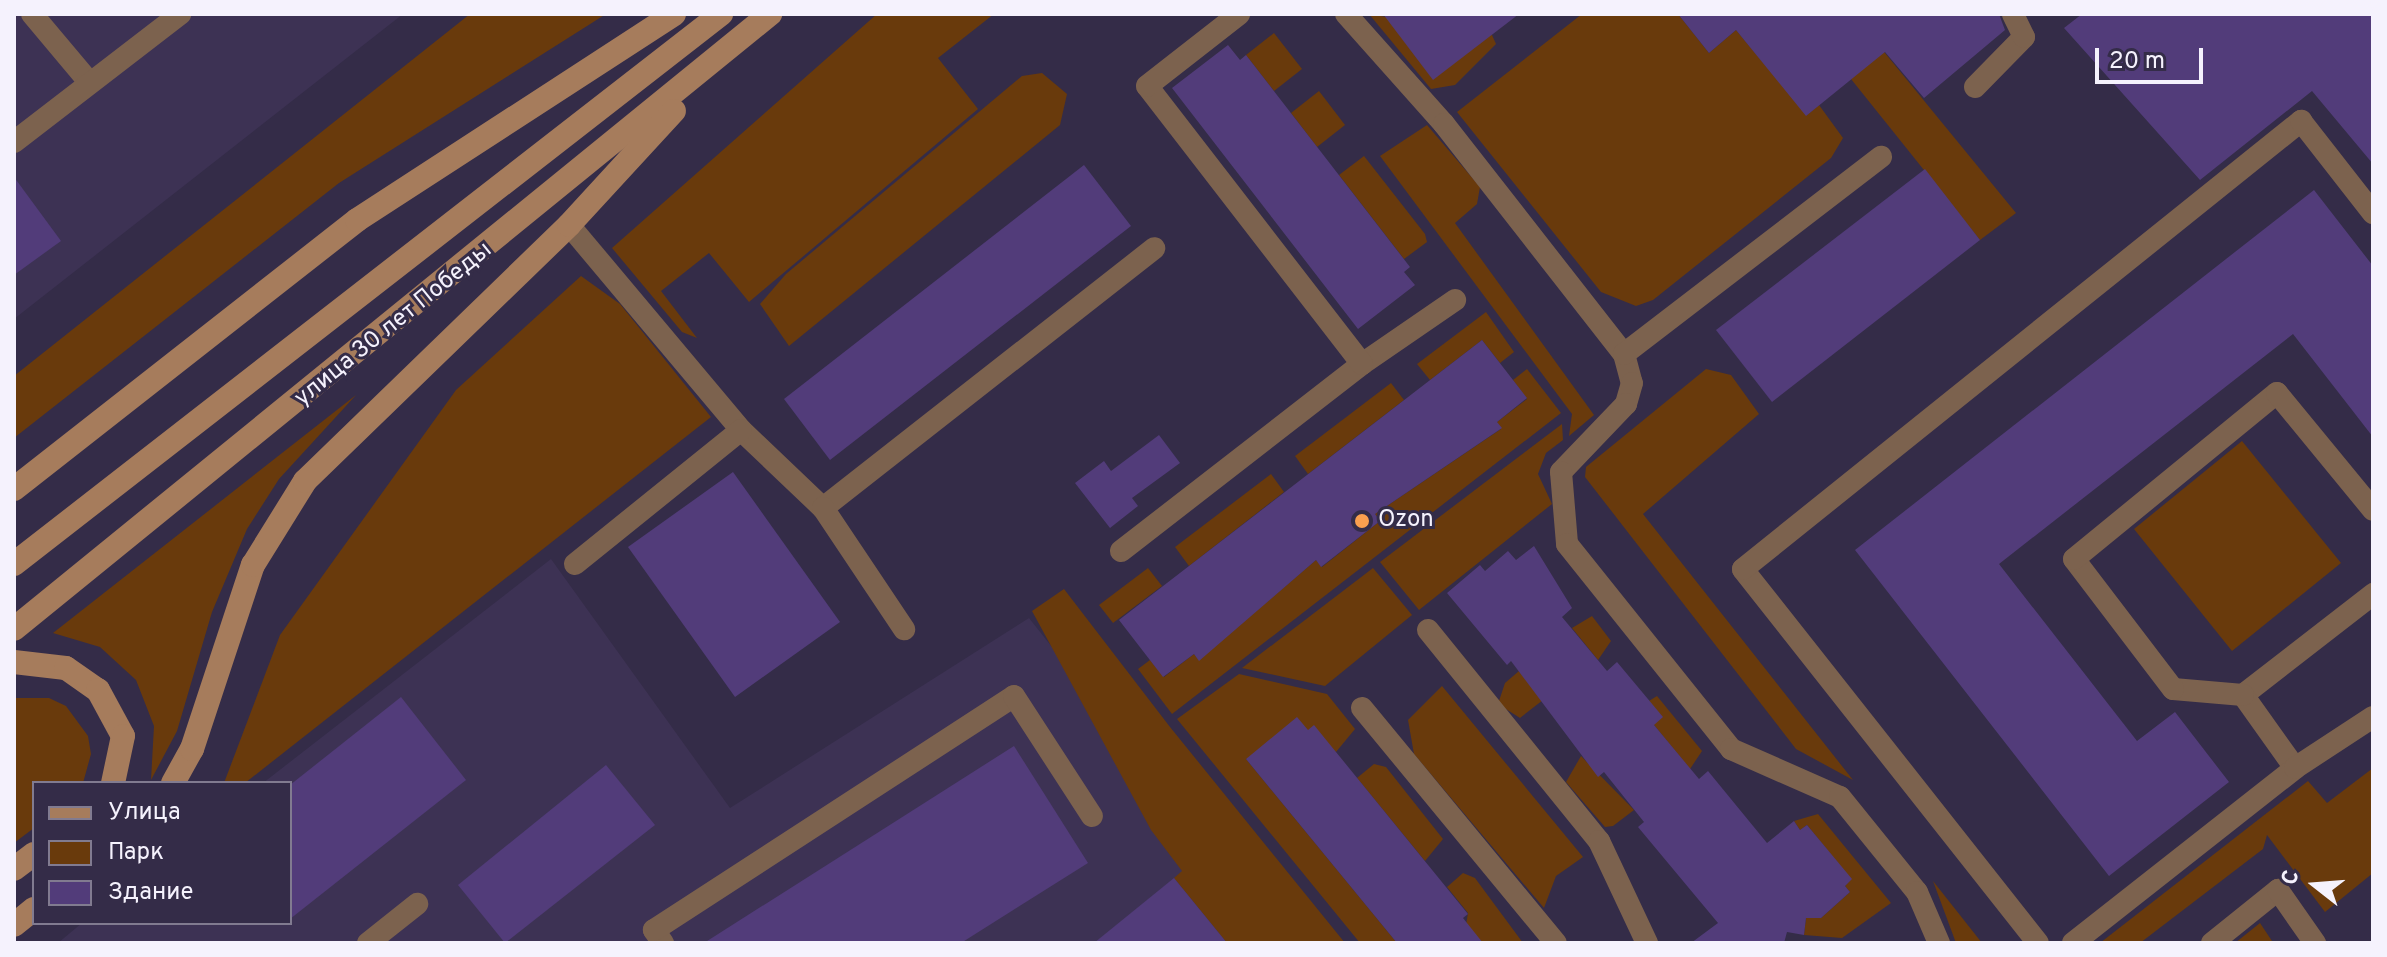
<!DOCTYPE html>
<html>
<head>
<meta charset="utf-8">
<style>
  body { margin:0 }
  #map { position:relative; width:2387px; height:957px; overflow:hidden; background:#342c48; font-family:Overpass,sans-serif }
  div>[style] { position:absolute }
  .built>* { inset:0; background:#3d3254 }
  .green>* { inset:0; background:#693a0c }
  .building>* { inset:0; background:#523c7a }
  .lane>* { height:22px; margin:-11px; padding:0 11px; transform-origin:11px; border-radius:11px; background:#7c624e }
  .secondary>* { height:24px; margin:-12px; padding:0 12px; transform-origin:12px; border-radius:12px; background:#a67c5c }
  .dots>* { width:22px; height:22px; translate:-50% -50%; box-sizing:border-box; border:4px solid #342c48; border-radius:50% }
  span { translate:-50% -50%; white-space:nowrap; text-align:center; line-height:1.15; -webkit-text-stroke:6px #342c48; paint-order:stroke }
  .street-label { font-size:24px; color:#f5f2fd }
  .poi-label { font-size:24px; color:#f5f2fd }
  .left { translate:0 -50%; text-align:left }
  .frame { position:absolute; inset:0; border:16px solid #f5f2fd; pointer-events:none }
  .legend { position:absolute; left:32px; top:781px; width:260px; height:144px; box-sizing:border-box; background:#342c48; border:2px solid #817b90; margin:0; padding:10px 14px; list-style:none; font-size:24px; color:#f5f2fd }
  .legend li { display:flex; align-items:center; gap:16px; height:40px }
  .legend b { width:40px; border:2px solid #817b90 }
  .north { position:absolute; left:2275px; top:845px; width:80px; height:80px; -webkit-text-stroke:6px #342c48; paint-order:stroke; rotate:287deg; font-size:22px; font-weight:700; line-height:32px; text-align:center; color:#f5f2fd }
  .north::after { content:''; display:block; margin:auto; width:28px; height:36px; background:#f5f2fd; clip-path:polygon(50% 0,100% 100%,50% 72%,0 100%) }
  .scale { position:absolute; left:2095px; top:48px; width:108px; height:36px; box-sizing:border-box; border:4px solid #f5f2fd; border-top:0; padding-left:10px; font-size:24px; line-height:28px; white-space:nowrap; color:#f5f2fd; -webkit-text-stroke:6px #342c48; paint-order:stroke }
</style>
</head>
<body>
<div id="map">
  <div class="built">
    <i style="clip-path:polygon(14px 14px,403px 14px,14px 319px)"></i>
    <i style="clip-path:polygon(551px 559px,730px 808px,1029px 618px,1286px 943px,58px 943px,82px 923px,290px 923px,290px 783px,263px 783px)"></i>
  </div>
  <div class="green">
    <i style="clip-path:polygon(470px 14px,606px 14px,339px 183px,14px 438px,14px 376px)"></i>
    <i style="clip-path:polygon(877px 14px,994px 14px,938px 58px,978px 109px,749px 302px,709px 253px,661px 291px,697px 338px,682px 332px,612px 248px)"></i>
    <i style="clip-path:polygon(1369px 14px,1492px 35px,1496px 44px,1455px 85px,1431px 89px)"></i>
    <i style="clip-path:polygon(1582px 14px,1678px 14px,1709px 53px,1736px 30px,1807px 115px,1819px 105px,1843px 138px,1831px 158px,1653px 300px,1636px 306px,1601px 292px,1457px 112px)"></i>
    <i style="clip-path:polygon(1853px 14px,2016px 213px,1980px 240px,1851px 79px,1862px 70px)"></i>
    <i style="clip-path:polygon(1274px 33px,1302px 69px,1274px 91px,1246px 55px)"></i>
    <i style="clip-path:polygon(1042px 73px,1067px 94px,1060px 125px,789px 346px,760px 304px,786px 274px,1022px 76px)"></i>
    <i style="clip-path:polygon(1319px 91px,1345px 125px,1317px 147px,1291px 113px)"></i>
    <i style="clip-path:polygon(1427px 125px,1480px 187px,1477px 204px,1455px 223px,1594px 415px,1569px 436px,1572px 414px,1380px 156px)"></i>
    <i style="clip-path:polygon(1364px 156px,1425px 234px,1427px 242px,1404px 259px,1339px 175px)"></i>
    <i style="clip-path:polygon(581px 276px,620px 304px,711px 417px,245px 783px,224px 783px,280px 635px,456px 390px)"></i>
    <i style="clip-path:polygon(1486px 312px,1514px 352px,1500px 363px,1482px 340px,1430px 380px,1417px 364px)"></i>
    <i style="clip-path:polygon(1527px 369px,1561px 413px,1172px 714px,1138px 669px,1150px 660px,1164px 677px,1194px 654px,1199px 660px,1316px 560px,1322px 567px,1380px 521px,1375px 514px,1501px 429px,1497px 422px,1527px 399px,1513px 380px)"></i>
    <i style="clip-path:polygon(1706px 369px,1731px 375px,1759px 414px,1643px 514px,1853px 780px,1796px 749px,1585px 477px,1586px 467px)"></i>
    <i style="clip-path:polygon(1391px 383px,1404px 400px,1308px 474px,1295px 456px)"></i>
    <i style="clip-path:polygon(356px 395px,279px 479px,247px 529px,212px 612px,177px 731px,151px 780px,154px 726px,136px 680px,100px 647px,53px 633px)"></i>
    <i style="clip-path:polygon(1562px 424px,1563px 440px,1546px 453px,1538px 474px,1552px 504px,1419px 610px,1380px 562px)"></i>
    <i style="clip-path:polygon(2242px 441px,2341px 563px,2232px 651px,2134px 529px)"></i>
    <i style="clip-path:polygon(1271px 474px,1284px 492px,1189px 566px,1175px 547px)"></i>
    <i style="clip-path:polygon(1148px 568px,1162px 586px,1113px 623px,1099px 605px)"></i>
    <i style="clip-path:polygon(1373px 568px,1412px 615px,1325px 686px,1242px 668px)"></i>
    <i style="clip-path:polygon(1064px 589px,1170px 727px,1345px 943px,1227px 943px,1174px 878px,1182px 871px,1151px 830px,1032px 611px)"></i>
    <i style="clip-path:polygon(1592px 616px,1611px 641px,1598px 660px,1572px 628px)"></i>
    <i style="clip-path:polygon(1519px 671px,1543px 700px,1520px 718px,1498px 704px,1505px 683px)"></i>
    <i style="clip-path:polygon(1239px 674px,1327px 694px,1355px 729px,1336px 752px,1308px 730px,1246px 759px,1397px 943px,1360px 943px,1177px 719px)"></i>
    <i style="clip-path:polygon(1442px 686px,1583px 857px,1556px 876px,1544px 908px,1414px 754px,1408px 720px)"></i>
    <i style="clip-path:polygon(1657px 696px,1702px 751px,1690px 769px,1654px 725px,1649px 701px)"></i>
    <i style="clip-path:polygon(14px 698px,49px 698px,66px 706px,88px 736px,91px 754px,83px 783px,34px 783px,34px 828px,14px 843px)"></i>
    <i style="clip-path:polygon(1581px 756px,1634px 810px,1613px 826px,1605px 827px,1566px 782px)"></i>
    <i style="clip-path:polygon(1374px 764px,1386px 767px,1443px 839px,1425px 861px,1357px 778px)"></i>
    <i style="clip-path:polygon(2373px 768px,2373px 873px,2325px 912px,2267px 835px,2263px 849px,2140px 943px,2100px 943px,2308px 781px,2327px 803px)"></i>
    <i style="clip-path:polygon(1818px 814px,1891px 903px,1842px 938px,1804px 935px,1806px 918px,1821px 918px,1850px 892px,1845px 886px,1851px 879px,1807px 825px,1800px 830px,1794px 821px)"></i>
    <i style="clip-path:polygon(1463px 873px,1475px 878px,1523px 943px,1463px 943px,1468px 913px,1447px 887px)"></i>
    <i style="clip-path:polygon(1933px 881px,1982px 943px,1956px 943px)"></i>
    <i style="clip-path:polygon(2260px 923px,2272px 941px,2235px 943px)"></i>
  </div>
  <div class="building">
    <i style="clip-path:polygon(1383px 14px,1519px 14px,1433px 80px)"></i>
    <i style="clip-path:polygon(1678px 14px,1999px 14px,2005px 30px,1924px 98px,1885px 52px,1806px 116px,1736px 30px,1709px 53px)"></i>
    <i style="clip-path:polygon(2082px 14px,2373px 14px,2373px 164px,2312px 91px,2200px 180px,2064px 28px)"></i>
    <i style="clip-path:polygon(1228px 45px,1240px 60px,1246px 55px,1410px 267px,1404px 272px,1415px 285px,1358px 329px,1172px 88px)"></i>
    <i style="clip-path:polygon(1084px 165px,1131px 226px,830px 460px,784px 399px)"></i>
    <i style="clip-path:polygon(1925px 169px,1980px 240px,1772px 402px,1716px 330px)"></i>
    <i style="clip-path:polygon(14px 177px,61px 241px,14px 275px)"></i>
    <i style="clip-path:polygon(2314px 190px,2373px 266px,2373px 437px,2293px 334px,1999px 564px,2137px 741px,2175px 712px,2229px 782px,2109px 876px,1855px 550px)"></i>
    <i style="clip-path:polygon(1482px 340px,1527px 398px,1497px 422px,1502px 428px,1375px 514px,1380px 521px,1321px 567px,1316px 560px,1199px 661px,1194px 654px,1163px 677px,1119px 620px)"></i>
    <i style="clip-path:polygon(1159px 435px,1180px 463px,1132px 498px,1138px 506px,1110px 528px,1075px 483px,1104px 461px,1111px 471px)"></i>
    <i style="clip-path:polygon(733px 472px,840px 622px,735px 697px,628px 547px)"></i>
    <i style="clip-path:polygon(1534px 546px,1572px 608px,1562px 617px,1607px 671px,1617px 662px,1663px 717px,1654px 725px,1699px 779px,1708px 771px,1767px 843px,1794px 821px,1800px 830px,1807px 825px,1852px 879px,1845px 886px,1850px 892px,1821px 918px,1806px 918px,1804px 935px,1787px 932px,1784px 943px,1691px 943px,1718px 923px,1638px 827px,1644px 822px,1604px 772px,1598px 777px,1511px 661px,1507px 665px,1447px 593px,1480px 565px,1485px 571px,1508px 551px,1516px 560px)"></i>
    <i style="clip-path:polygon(401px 697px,466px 780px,290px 919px,290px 785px)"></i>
    <i style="clip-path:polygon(1297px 717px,1308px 730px,1314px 725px,1468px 914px,1463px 918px,1483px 943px,1397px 943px,1246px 759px)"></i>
    <i style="clip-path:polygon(1014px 746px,1088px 863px,961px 943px,704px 943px)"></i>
    <i style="clip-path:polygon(606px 765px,655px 825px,505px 943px,458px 885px)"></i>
    <i style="clip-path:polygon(1174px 878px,1227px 943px,1094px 943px)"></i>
  </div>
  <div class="lane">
    <i style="left:32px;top:14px;width:90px;rotate:50deg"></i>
    <i style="left:1346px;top:14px;width:147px;rotate:48.3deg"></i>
    <i style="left:1444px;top:124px;width:292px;rotate:52deg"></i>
    <i style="left:1624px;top:354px;width:30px;rotate:75deg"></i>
    <i style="left:1632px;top:383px;width:22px;rotate:106deg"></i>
    <i style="left:1626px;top:404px;width:94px;rotate:133.7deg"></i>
    <i style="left:1561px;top:472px;width:72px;rotate:85.2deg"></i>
    <i style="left:1567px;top:544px;width:263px;rotate:51.3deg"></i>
    <i style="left:1731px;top:749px;width:119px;rotate:23.8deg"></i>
    <i style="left:1840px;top:797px;width:122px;rotate:51deg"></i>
    <i style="left:1917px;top:892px;width:56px;rotate:66.7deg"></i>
    <i style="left:1975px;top:87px;width:70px;rotate:-45.6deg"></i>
    <i style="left:2024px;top:37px;width:25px;rotate:-116deg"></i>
    <i style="left:14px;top:142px;width:210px;rotate:-37.6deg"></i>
    <i style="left:569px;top:225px;width:268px;rotate:50deg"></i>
    <i style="left:741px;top:430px;width:113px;rotate:43.6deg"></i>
    <i style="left:823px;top:508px;width:421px;rotate:-38.1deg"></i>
    <i style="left:1624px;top:354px;width:324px;rotate:-37.5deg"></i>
    <i style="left:1362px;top:364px;width:113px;rotate:-34.5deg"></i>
    <i style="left:823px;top:508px;width:146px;rotate:56.2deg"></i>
    <i style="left:1121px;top:551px;width:305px;rotate:-37.8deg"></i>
    <i style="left:1362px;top:364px;width:351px;rotate:-127.7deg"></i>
    <i style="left:1147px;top:86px;width:117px;rotate:-38deg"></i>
    <i style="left:575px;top:564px;width:213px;rotate:-38.9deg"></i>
    <i style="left:1428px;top:630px;width:272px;rotate:51deg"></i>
    <i style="left:1599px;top:841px;width:113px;rotate:64.8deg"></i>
    <i style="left:2243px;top:695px;width:165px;rotate:-37.8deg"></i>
    <i style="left:1362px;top:708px;width:305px;rotate:50.5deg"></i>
    <i style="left:2295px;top:768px;width:90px;rotate:-125.5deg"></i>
    <i style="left:2243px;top:695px;width:70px;rotate:-175.1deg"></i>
    <i style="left:2173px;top:689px;width:163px;rotate:-127.3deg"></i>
    <i style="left:2074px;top:559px;width:262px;rotate:-39.3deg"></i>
    <i style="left:2277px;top:393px;width:151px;rotate:50.6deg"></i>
    <i style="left:368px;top:943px;width:63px;rotate:-38.5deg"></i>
    <i style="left:663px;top:943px;width:16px;rotate:-125deg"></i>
    <i style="left:654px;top:930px;width:429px;rotate:-33deg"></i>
    <i style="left:1014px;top:696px;width:143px;rotate:57deg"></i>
    <i style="left:2038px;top:943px;width:476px;rotate:-128.3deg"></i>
    <i style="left:1743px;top:569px;width:716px;rotate:-38.76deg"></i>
    <i style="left:2301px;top:121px;width:117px;rotate:52deg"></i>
    <i style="left:2073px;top:943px;width:283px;rotate:-38.2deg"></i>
    <i style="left:2295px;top:768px;width:93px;rotate:-33.2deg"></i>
    <i style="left:2212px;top:943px;width:85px;rotate:-38.8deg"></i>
    <i style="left:2278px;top:890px;width:65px;rotate:55.1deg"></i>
  </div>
  <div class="secondary">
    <i style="left:14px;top:489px;width:436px;rotate:-38.1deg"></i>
    <i style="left:357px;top:220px;width:378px;rotate:-33deg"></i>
    <i style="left:14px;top:564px;width:896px;rotate:-37.88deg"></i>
    <i style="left:14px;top:629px;width:975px;rotate:-39.13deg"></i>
    <i style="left:14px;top:662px;width:52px;rotate:6.6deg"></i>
    <i style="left:66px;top:668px;width:39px;rotate:35deg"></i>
    <i style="left:98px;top:690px;width:52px;rotate:61.5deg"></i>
    <i style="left:123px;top:736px;width:48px;rotate:102deg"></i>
    <i style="left:173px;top:783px;width:39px;rotate:-61deg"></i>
    <i style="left:192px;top:749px;width:194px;rotate:-71.7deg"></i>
    <i style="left:253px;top:565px;width:99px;rotate:-58.2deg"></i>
    <i style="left:305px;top:481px;width:368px;rotate:-44.1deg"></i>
    <i style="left:569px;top:225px;width:155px;rotate:-47.4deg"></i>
    <i style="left:14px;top:869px;width:25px;rotate:-37deg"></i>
    <i style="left:14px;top:925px;width:26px;rotate:-39deg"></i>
  </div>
  <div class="dots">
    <i style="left:1362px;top:521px;background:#fa9f4f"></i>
  </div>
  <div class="street-label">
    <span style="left:394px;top:325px;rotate:-39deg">улица 30 лет Победы</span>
  </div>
  <div class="poi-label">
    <span class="left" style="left:1378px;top:521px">Ozon</span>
  </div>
  <div class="frame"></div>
  <ul class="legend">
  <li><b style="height:10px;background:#a67c5c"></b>Улица</li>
  <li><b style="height:22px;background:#693a0c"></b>Парк</li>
  <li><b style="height:22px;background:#523c7a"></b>Здание</li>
  </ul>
  <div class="north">С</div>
  <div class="scale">20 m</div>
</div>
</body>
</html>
